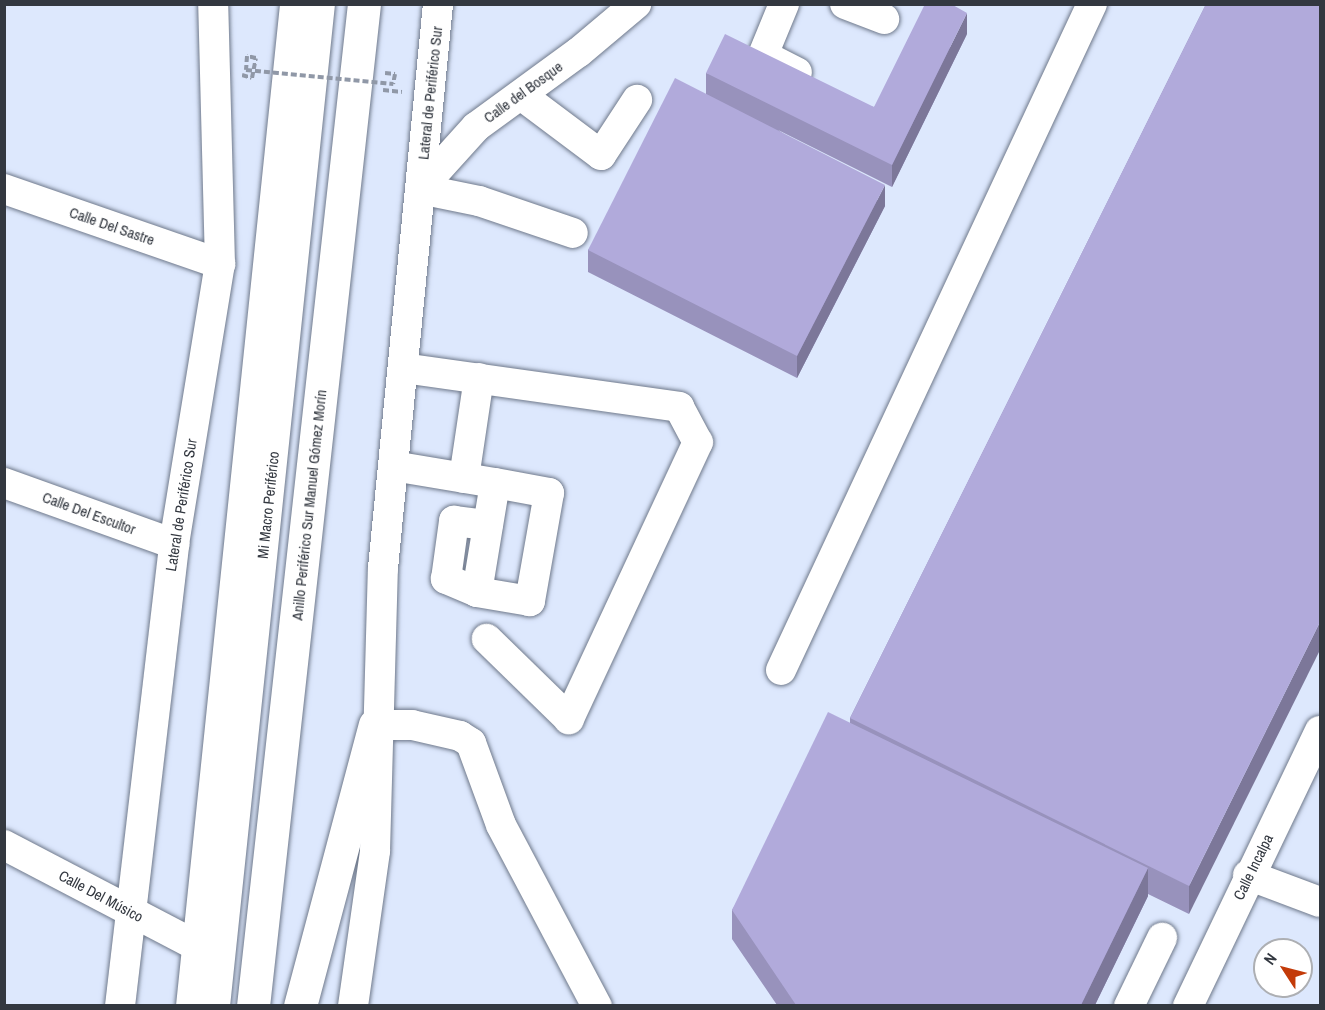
<!DOCTYPE html>
<html>
<head>
<meta charset="utf-8">
<style>
  body { margin:0 }
  #map { position:relative; width:1325px; height:1010px; overflow:hidden; background:#dde8fd; font-family:"Archivo Narrow",sans-serif }
  div>[style] { position:absolute }
  .path>* { height:4px; margin-top:-2px; transform-origin:0; background:repeating-linear-gradient(90deg,#9098a7 0 6px,transparent 0 9px) }
  .roads { filter:drop-shadow(0 0 2px #6f798b) drop-shadow(0 0 2px #6f798b) }
  .minor>* { height:30px; margin:-15px; padding:0 15px; transform-origin:15px; border-radius:15px; background:#fff }
  .highway>* { height:33px; margin:-16.5px; padding:0 16.5px; transform-origin:16.5px; border-radius:16.5px; background:#fff }
  .path-bridge>* { height:4px; margin-top:-2px; transform-origin:0; background:repeating-linear-gradient(90deg,#9098a7 0 6px,transparent 0 9px) }
  .wall>* { inset:0; background:#9892bc }
  .shaded-wall>* { inset:0; background:#7c7799 }
  .building>* { inset:0; background:#b1aadb }
  span { translate:-50% -50%; white-space:nowrap; text-align:center; line-height:1.15; -webkit-text-stroke:6px #fff; paint-order:stroke }
  .street-label { font-size:15px; color:#333840 }
  .frame { position:absolute; inset:0; border:6px solid #333840; pointer-events:none }
  .north { position:absolute; left:1253px; top:938px; width:60px; height:60px; box-sizing:border-box; background:#fff; border:2px solid #adafb3; border-radius:50%; rotate:306deg; font-size:16px; font-weight:700; line-height:24px; text-align:center; color:#333840 }
  .north::after { content:''; display:block; margin:auto; width:21px; height:27px; background:#c33b09; clip-path:polygon(50% 0,100% 100%,50% 72%,0 100%) }
</style>
</head>
<body>
<div id="map">
  <div class="path">
    <i style="left:385px;top:73px;width:10px;rotate:6deg"></i>
    <i style="left:395px;top:74px;width:10px;rotate:101deg"></i>
    <i style="left:242px;top:75px;width:10px;rotate:17deg"></i>
    <i style="left:252px;top:78px;width:20px;rotate:-79deg"></i>
    <i style="left:256px;top:58px;width:9px;rotate:-167deg"></i>
    <i style="left:247px;top:56px;width:14px;rotate:94deg"></i>
    <i style="left:383px;top:90px;width:19px;rotate:6deg"></i>
  </div>
  <div class="roads">
    <div class="minor">
      <i style="left:784px;top:4px;width:55px;rotate:112.4deg"></i>
      <i style="left:763px;top:55px;width:38px;rotate:27deg"></i>
      <i style="left:845px;top:4px;width:42px;rotate:21deg"></i>
      <i style="left:521px;top:95px;width:100px;rotate:36.9deg"></i>
      <i style="left:601px;top:155px;width:66px;rotate:-56.8deg"></i>
      <i style="left:4px;top:189px;width:229px;rotate:19.1deg"></i>
      <i style="left:420px;top:189px;width:84px;rotate:-47.9deg"></i>
      <i style="left:476px;top:127px;width:127px;rotate:-36.1deg"></i>
      <i style="left:579px;top:52px;width:75px;rotate:-40.1deg"></i>
      <i style="left:420px;top:189px;width:60px;rotate:11.5deg"></i>
      <i style="left:479px;top:201px;width:99px;rotate:18.8deg"></i>
      <i style="left:403px;top:368px;width:279px;rotate:8deg"></i>
      <i style="left:679px;top:407px;width:40px;rotate:62deg"></i>
      <i style="left:698px;top:442px;width:306px;rotate:115deg"></i>
      <i style="left:569px;top:719px;width:115px;rotate:-135.7deg"></i>
      <i style="left:393px;top:466px;width:103px;rotate:9.5deg"></i>
      <i style="left:495px;top:483px;width:55px;rotate:10.5deg"></i>
      <i style="left:549px;top:493px;width:110px;rotate:100deg"></i>
      <i style="left:530px;top:601px;width:54px;rotate:-170.4deg"></i>
      <i style="left:477px;top:592px;width:110px;rotate:-80.6deg"></i>
      <i style="left:464px;top:478px;width:101px;rotate:-81.5deg"></i>
      <i style="left:4px;top:483px;width:181px;rotate:19.7deg"></i>
      <i style="left:477px;top:592px;width:34px;rotate:-157deg"></i>
      <i style="left:446px;top:579px;width:59px;rotate:-82.1deg"></i>
      <i style="left:454px;top:521px;width:34px;rotate:7deg"></i>
      <i style="left:781px;top:670px;width:735px;rotate:-64.97deg"></i>
      <i style="left:375px;top:725px;width:37px"></i>
      <i style="left:412px;top:725px;width:49px;rotate:12.9deg"></i>
      <i style="left:460px;top:736px;width:13px;rotate:32deg"></i>
      <i style="left:471px;top:743px;width:87px;rotate:69.9deg"></i>
      <i style="left:501px;top:825px;width:205px;rotate:62.1deg"></i>
      <i style="left:4px;top:845px;width:220px;rotate:27.6deg"></i>
      <i style="left:1248px;top:875px;width:77px;rotate:20.6deg"></i>
      <i style="left:120px;top:1006px;width:465px;rotate:-83.3deg"></i>
      <i style="left:174px;top:544px;width:284px;rotate:-80.7deg"></i>
      <i style="left:220px;top:264px;width:260px;rotate:-91.5deg"></i>
      <i style="left:215px;top:1006px;width:1007px;rotate:-84.02deg"></i>
      <i style="left:353px;top:1006px;width:157px;rotate:-81.9deg"></i>
      <i style="left:375px;top:851px;width:283px;rotate:-88.4deg"></i>
      <i style="left:383px;top:568px;width:567px;rotate:-84.43deg"></i>
      <i style="left:1129px;top:1006px;width:76px;rotate:-64.1deg"></i>
      <i style="left:1188px;top:1006px;width:305px;rotate:-64.4deg"></i>
    </div>
    <div class="highway">
      <i style="left:192px;top:1006px;width:1007px;rotate:-84.07deg"></i>
      <i style="left:253px;top:1006px;width:1008px;rotate:-83.68deg"></i>
      <i style="left:300px;top:1006px;width:291px;rotate:-75.1deg"></i>
    </div>
  </div>
  <div class="path-bridge">
    <i style="left:246px;top:70px;width:148px;rotate:5.4deg"></i>
  </div>
  <div class="wall">
    <i style="clip-path:polygon(1206px 4px,1189px 914px,1148px 894px,1148px 896px,1095px 1005px,777px 1005px,732px 939px,732px 910px,850px 723px,850px 718px)"></i>
    <i style="clip-path:polygon(967px 34px,892px 187px,778px 130px,885px 206px,797px 378px,588px 272px,588px 250px,706px 94px,706px 73px,874px 107px)"></i>
  </div>
  <div class="shaded-wall">
    <i style="clip-path:polygon(967px 13px,967px 34px,892px 187px,892px 165px)"></i>
    <i style="clip-path:polygon(885px 185px,885px 206px,797px 378px,797px 356px)"></i>
    <i style="clip-path:polygon(1320px 622px,1320px 650px,1189px 914px,1189px 886px)"></i>
    <i style="clip-path:polygon(1148px 868px,1148px 896px,1095px 1005px,1081px 1005px)"></i>
  </div>
  <div class="building">
    <i style="clip-path:polygon(925px 4px,951px 4px,967px 13px,892px 165px,706px 73px,725px 34px,874px 107px)"></i>
    <i style="clip-path:polygon(1206px 4px,1320px 4px,1320px 622px,1189px 886px,850px 718px)"></i>
    <i style="clip-path:polygon(675px 78px,885px 185px,797px 356px,588px 250px)"></i>
    <i style="clip-path:polygon(828px 712px,1148px 868px,1081px 1005px,796px 1005px,732px 910px)"></i>
  </div>
  <div class="street-label">
    <span style="left:523px;top:92px;rotate:-36deg">Calle del Bosque</span>
    <span style="left:430px;top:93px;rotate:-84deg">Lateral de Periférico Sur</span>
    <span style="left:112px;top:226px;rotate:19deg">Calle Del Sastre</span>
    <span style="left:181px;top:505px;rotate:-81deg">Lateral de Periférico Sur</span>
    <span style="left:268px;top:505px;rotate:-84deg">Mi Macro Periférico</span>
    <span style="left:309px;top:505px;rotate:-84deg">Anillo Periférico Sur Manuel Gómez Morín</span>
    <span style="left:89px;top:513px;rotate:20deg">Calle Del Escultor</span>
    <span style="left:1253px;top:867px;rotate:-64deg">Calle Incalpa</span>
    <span style="left:101px;top:896px;rotate:28deg">Calle Del Músico</span>
  </div>
  <div class="frame"></div>
  <div class="north">N</div>
</div>
</body>
</html>
